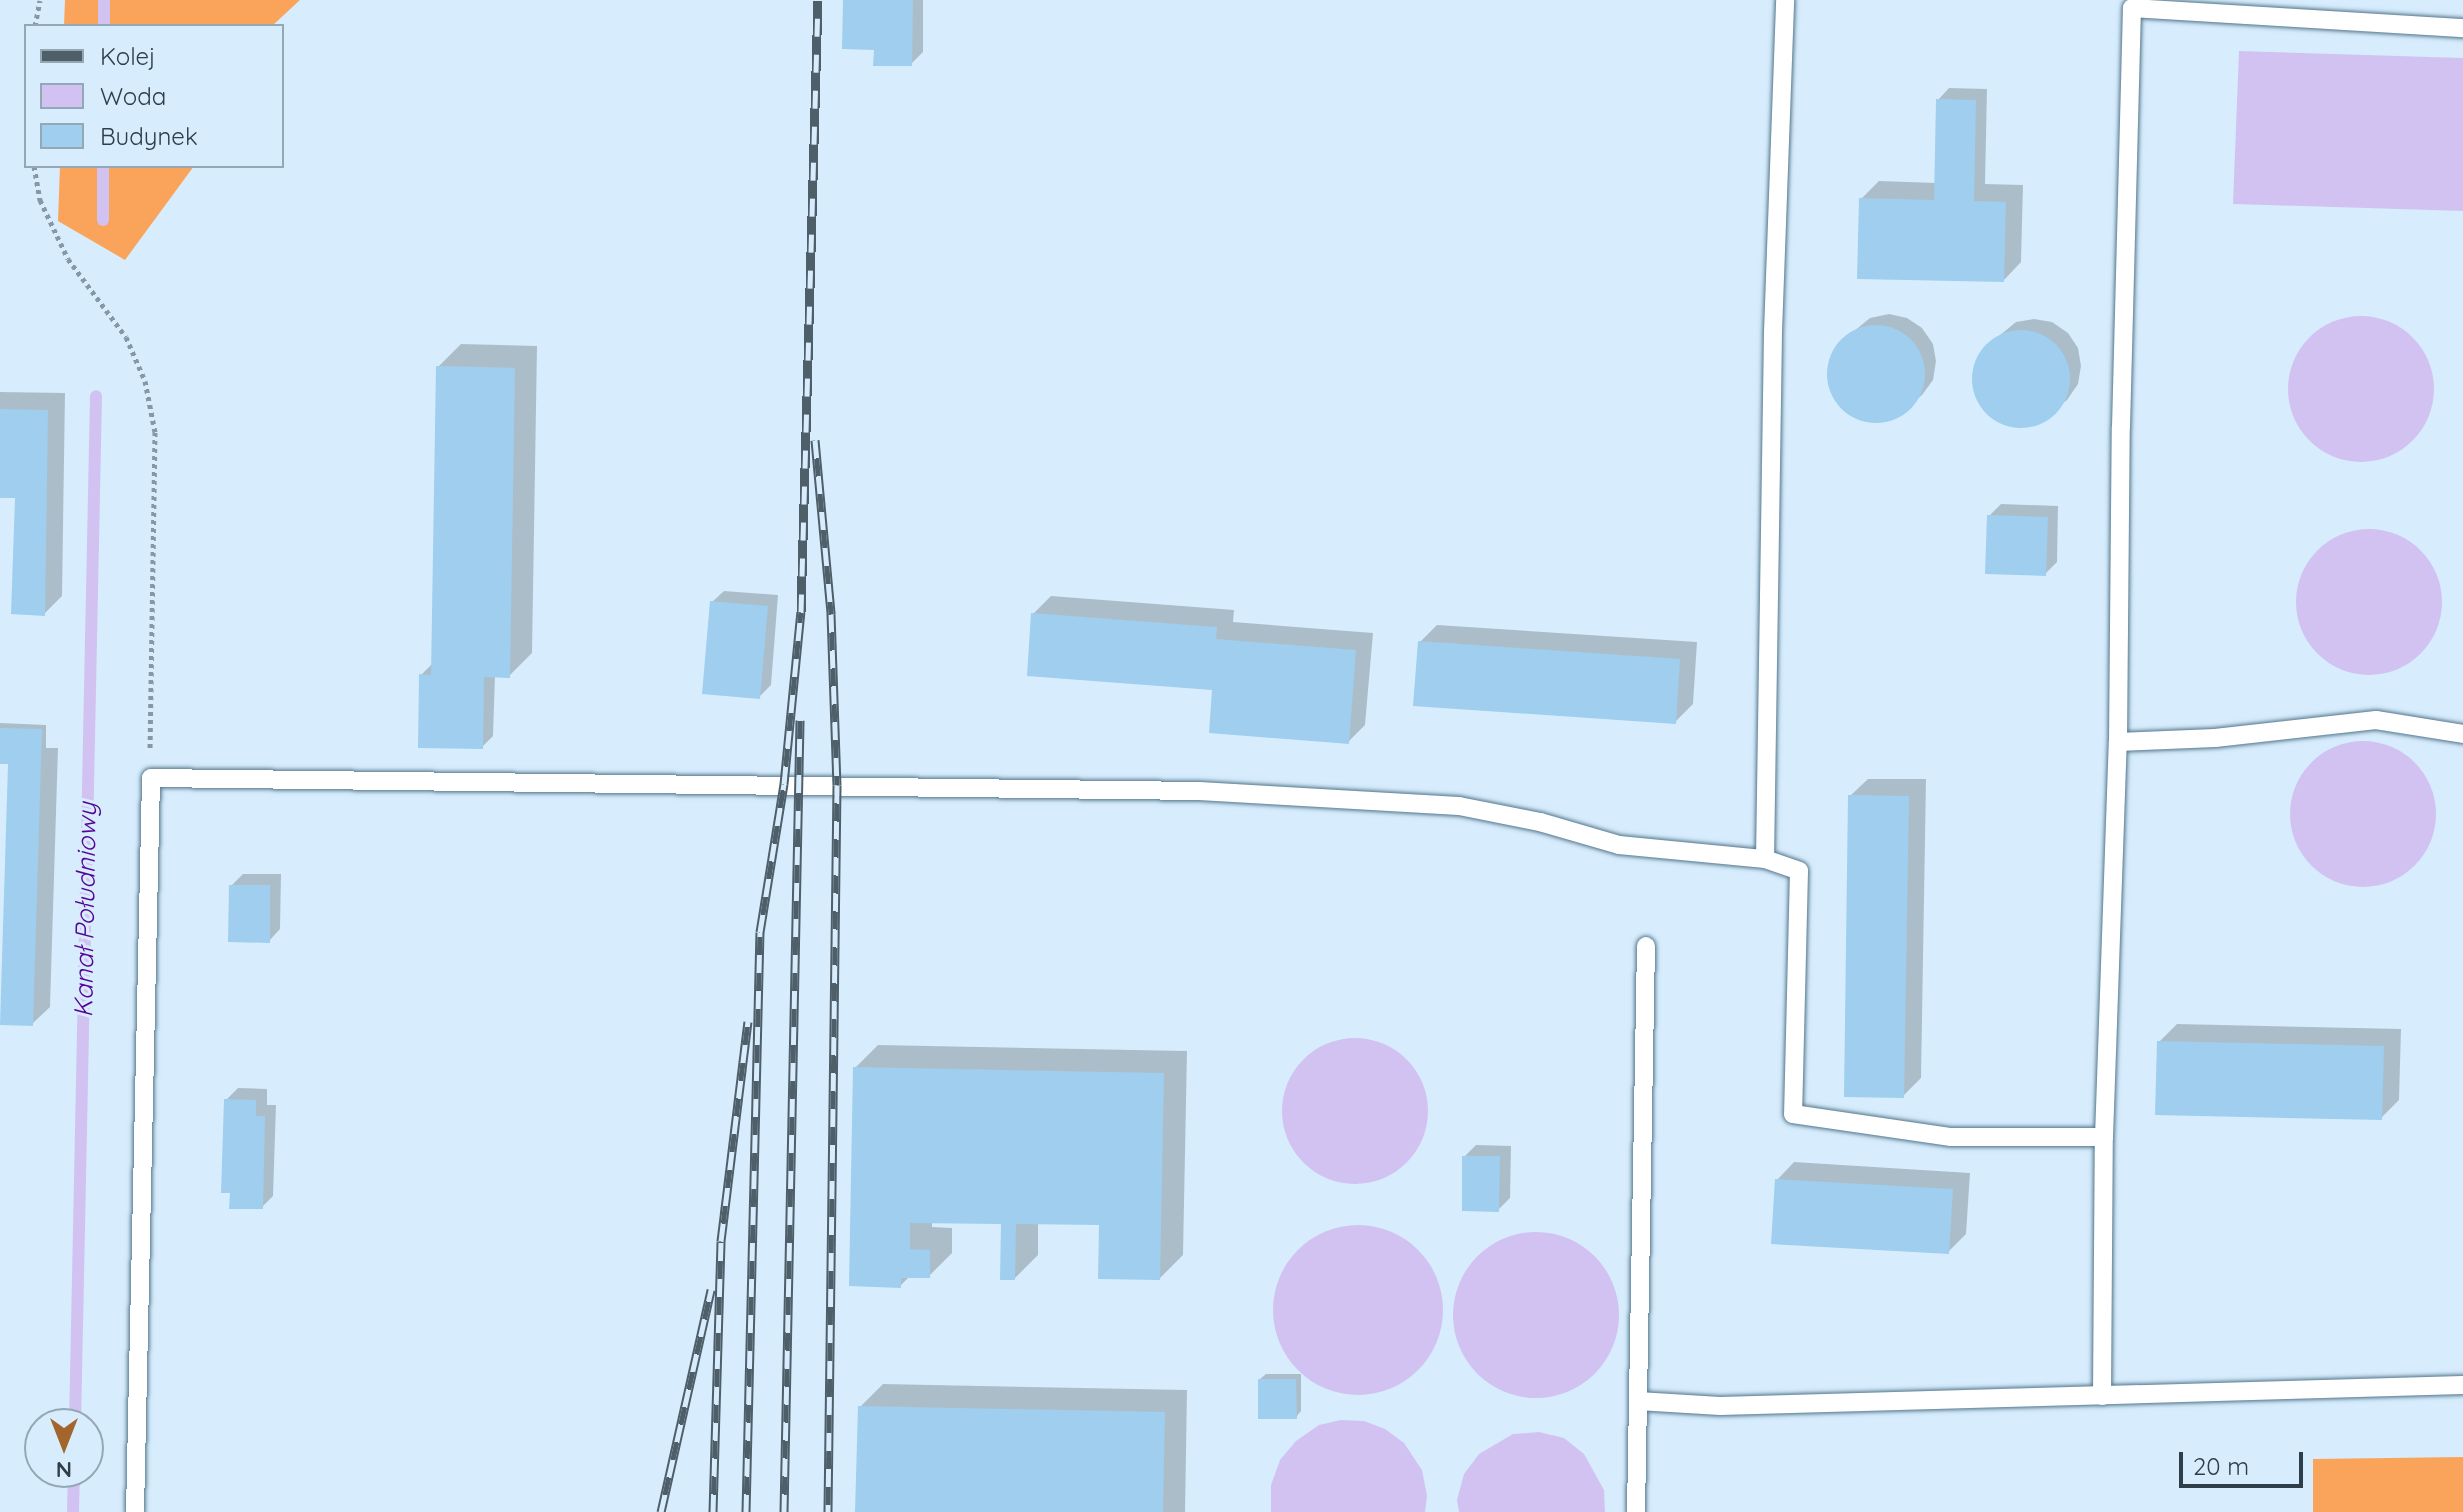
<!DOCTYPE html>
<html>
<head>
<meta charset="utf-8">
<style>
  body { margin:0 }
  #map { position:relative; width:2463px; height:1512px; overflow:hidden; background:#d7edfd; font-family:Quicksand,sans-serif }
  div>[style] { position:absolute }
  .forest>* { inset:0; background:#f9a45a }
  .water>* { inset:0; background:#d2c2f2 }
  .round { border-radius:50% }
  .shadow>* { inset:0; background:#0003 }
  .stream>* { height:12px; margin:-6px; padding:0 6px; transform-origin:6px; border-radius:6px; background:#d2c2f2 }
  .building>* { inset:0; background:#9fceef }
  .path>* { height:5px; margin-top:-2.5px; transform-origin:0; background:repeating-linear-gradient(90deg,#8698a6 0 4px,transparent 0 8px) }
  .roads { filter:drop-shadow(0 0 2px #54768d) drop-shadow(0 0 2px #54768d) }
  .service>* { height:18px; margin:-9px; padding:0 9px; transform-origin:9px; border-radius:9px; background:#fff }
  .rail>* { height:9px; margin-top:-4.5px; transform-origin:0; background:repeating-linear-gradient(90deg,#d7edfd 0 18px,#4e5f6a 0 36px); box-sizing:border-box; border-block:2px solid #4e5f6a }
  span { translate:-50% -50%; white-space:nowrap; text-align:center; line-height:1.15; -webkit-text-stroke:6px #d7edfd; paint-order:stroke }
  .water-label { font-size:26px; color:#550398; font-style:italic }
  .legend { position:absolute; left:24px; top:24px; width:260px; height:144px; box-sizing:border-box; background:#d7edfd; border:2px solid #94a7b5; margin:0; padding:10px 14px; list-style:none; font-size:24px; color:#2f3e48 }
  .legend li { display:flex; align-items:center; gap:16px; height:40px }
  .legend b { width:40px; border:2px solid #94a7b5 }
  .north { position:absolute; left:24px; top:1408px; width:80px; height:80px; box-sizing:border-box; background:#d7edfd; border:2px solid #94a7b5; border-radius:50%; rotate:180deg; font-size:22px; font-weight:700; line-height:32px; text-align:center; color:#2f3e48 }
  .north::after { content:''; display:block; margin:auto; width:28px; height:36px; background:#a4652c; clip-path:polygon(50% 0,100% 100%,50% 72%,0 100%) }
  .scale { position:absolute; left:2179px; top:1452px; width:124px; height:36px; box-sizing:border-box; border:4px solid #2f3e48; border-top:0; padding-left:10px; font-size:24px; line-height:28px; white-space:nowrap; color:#2f3e48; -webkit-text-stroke:6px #d7edfd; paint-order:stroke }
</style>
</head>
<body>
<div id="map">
  <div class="forest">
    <i style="clip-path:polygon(65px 0,300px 0,272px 26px,64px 26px)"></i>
    <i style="clip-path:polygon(60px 166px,194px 166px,125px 260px,58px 221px)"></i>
    <i style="clip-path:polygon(2463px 1457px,2463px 1512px,2313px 1512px,2313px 1459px)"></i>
  </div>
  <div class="water">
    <i style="clip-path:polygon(2239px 51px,2463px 58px,2463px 211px,2233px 204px)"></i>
    <i class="round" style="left:2288px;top:316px;width:146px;height:146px"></i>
    <i class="round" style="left:2296px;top:529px;width:146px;height:146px"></i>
    <i class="round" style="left:2290px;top:741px;width:146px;height:146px"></i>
    <i class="round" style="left:1282px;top:1038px;width:146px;height:146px"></i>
    <i class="round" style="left:1273px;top:1225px;width:170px;height:170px"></i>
    <i class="round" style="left:1453px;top:1232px;width:166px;height:166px"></i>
    <i style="clip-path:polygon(1341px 1420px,1364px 1421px,1385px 1429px,1404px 1443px,1422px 1470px,1427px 1496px,1425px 1512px,1271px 1512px,1271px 1485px,1280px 1460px,1296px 1441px,1319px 1425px)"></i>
    <i style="clip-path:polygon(1539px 1432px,1564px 1438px,1584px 1454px,1604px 1490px,1605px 1512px,1459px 1512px,1457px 1500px,1464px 1474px,1479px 1454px,1513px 1434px)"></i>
  </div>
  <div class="shadow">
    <i style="clip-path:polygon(845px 0,923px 0,923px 52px,911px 64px,876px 48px)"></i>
    <i style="clip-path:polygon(1949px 88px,1987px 89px,1985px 184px,2023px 185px,2021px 262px,2004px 280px,1861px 199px,1879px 181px,1936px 183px,1938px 100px)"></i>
    <i style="clip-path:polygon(1889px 314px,1907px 318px,1922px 328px,1933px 344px,1936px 361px,1933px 380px,1922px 395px,1894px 418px,1876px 422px,1858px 418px,1842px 408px,1832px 393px,1828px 374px,1832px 357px,1842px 341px,1870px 318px)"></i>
    <i style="clip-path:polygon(2034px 319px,2052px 322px,2068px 333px,2078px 348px,2081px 366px,2078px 384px,2067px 400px,2039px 423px,2021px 427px,2003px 423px,1988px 413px,1977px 397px,1974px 379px,1977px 361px,1988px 345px,2016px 322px)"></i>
    <i style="clip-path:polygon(461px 344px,537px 346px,532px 653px,509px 676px,495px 675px,493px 736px,482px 747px,421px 675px,433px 663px,438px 367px)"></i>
    <i style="clip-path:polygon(0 392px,65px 393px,62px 596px,44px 614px,17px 496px,0 496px)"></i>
    <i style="clip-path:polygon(2001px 504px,2058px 506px,2057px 562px,2045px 574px,1989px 516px)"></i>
    <i style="clip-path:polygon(724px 591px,778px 595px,771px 685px,759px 697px,712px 602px)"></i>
    <i style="clip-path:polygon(1051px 596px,1234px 610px,1233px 622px,1373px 633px,1365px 725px,1348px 742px,1033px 614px)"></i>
    <i style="clip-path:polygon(1437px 625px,1697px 642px,1693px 704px,1675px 722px,1420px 642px)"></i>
    <i style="clip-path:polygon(0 723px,46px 725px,46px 748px,58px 748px,50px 1007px,32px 1024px,10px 762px,0 762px)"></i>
    <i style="clip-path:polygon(1868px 779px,1926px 779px,1921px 1078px,1903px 1096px,1850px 796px)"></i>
    <i style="clip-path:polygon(243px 874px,281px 874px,280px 929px,269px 941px,231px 886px)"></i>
    <i style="clip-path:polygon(2177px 1024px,2401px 1029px,2399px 1100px,2381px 1118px,2159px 1042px)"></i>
    <i style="clip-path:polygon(878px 1045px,1187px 1051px,1183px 1255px,1160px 1278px,1101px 1223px,1038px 1222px,1038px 1255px,1015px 1278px,1003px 1222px,932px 1221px,932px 1227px,952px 1228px,952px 1253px,929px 1276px,910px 1276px,900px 1286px,855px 1068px)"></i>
    <i style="clip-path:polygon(238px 1088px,267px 1089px,267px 1105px,276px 1105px,273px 1196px,262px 1207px,226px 1100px)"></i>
    <i style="clip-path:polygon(1476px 1145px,1511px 1146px,1510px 1198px,1498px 1210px,1464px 1157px)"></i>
    <i style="clip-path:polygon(1794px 1162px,1970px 1173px,1966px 1234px,1948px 1252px,1777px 1180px)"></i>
    <i style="clip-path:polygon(1266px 1374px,1301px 1374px,1301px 1411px,1296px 1417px,1260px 1379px)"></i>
    <i style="clip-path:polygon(883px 1384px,1187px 1390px,1185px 1512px,857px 1512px,860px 1407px)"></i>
  </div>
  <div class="stream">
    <i style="left:104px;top:26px;width:26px;rotate:-90deg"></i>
    <i style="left:103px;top:220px;width:54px;rotate:-90deg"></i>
    <i style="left:75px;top:1424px;width:1028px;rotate:-88.83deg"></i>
    <i style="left:73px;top:1512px;width:40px;rotate:-88.6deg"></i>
  </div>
  <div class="building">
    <i style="clip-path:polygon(843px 0,913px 0,912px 66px,873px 66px,874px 50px,842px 49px)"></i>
    <i style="clip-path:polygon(1936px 99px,1976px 100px,1974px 201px,2006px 202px,2004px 282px,1857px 279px,1859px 198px,1934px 200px)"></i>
    <i class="round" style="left:1827px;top:325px;width:98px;height:98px"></i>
    <i class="round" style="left:1972px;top:330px;width:98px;height:98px"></i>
    <i style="clip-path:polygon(436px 366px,515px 368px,510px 678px,484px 677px,483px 749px,418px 748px,419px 674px,431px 675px)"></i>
    <i style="clip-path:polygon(0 409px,48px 410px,45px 616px,11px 614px,15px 498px,0 498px)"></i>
    <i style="clip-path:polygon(1987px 515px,2048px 517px,2046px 576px,1985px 574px)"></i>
    <i style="clip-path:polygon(710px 601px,768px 606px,760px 699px,702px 694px)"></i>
    <i style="clip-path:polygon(1031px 613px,1217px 627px,1216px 639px,1356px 650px,1349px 744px,1209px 733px,1212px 690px,1027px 676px)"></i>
    <i style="clip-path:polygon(1418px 641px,1680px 659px,1676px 724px,1413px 706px)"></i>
    <i style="clip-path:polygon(0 728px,42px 729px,33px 1026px,0 1025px,8px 764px,0 764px)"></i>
    <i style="clip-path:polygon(1848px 795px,1909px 796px,1904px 1098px,1844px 1097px)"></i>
    <i style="clip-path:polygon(229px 885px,270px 885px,270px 943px,228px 942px)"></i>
    <i style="clip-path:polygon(2157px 1041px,2384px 1046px,2382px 1120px,2155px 1115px)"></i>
    <i style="clip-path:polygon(853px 1067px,1164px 1073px,1160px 1280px,1098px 1279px,1099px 1225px,1016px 1224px,1015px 1280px,1000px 1280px,1001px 1224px,910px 1223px,910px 1249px,930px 1250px,930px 1278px,901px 1278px,901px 1288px,849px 1286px)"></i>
    <i style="clip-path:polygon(224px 1099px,256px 1100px,256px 1116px,265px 1116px,263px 1209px,229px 1209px,230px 1193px,221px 1193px)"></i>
    <i style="clip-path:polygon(1462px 1156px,1500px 1156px,1499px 1212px,1462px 1211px)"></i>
    <i style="clip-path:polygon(1775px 1179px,1953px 1189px,1949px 1254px,1771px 1244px)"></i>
    <i style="clip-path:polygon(1258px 1379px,1296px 1379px,1297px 1419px,1258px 1419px)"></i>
    <i style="clip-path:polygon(858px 1406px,1165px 1412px,1163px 1512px,855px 1512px)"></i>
  </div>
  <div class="path">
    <i style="left:35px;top:26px;width:26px;rotate:-79deg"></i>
    <i style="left:34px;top:166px;width:35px;rotate:80deg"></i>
    <i style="left:40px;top:200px;width:65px;rotate:64.6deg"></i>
    <i style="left:68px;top:259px;width:97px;rotate:53.4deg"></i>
    <i style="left:126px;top:337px;width:48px;rotate:66.6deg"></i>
    <i style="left:145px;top:381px;width:52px;rotate:78.9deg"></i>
    <i style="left:155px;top:432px;width:318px;rotate:90.9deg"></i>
  </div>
  <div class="roads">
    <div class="service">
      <i style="left:2118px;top:742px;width:97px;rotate:-2.4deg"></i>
      <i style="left:2215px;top:738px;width:162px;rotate:-6.4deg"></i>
      <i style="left:2376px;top:720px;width:88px;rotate:9.1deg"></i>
      <i style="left:1765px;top:859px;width:527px;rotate:-89.13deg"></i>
      <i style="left:1773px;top:332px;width:332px;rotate:-87.9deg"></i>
      <i style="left:2102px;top:1396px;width:259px;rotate:-89.6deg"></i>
      <i style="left:2104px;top:1137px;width:395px;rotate:-88deg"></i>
      <i style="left:2118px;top:742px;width:315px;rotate:-89.5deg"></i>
      <i style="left:2121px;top:427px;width:419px;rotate:-88.5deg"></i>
      <i style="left:2132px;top:8px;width:332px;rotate:3.5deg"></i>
      <i style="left:1638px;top:1401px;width:82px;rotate:3.5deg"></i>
      <i style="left:1720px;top:1406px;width:743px;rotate:-1.62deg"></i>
      <i style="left:135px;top:1512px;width:734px;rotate:-88.75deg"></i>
      <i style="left:151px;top:778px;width:1048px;rotate:0.71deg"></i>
      <i style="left:1199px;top:791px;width:260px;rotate:3.3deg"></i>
      <i style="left:1459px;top:806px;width:83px;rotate:11.2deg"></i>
      <i style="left:1540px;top:822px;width:82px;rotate:16.2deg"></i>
      <i style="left:1619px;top:845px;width:147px;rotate:5.5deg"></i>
      <i style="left:1765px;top:859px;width:36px;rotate:19deg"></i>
      <i style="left:1799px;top:871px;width:243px;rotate:91.4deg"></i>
      <i style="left:1793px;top:1114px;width:160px;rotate:8.3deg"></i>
      <i style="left:1951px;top:1137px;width:153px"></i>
      <i style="left:1636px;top:1512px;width:566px;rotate:-88.99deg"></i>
    </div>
  </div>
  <div class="rail">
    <i style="left:815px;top:440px;width:175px;rotate:84.7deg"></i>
    <i style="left:831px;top:614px;width:171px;rotate:88deg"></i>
    <i style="left:837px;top:785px;width:727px;rotate:90.71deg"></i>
    <i style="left:661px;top:1512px;width:228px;rotate:-77.3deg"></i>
    <i style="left:713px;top:1512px;width:271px;rotate:-88.3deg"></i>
    <i style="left:721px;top:1241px;width:221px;rotate:-83deg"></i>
    <i style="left:746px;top:1512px;width:580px;rotate:-88.62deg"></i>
    <i style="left:760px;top:932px;width:150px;rotate:-80.8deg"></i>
    <i style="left:784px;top:784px;width:173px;rotate:-84.4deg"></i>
    <i style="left:801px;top:612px;width:612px;rotate:-88.41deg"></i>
    <i style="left:784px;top:1512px;width:792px;rotate:-88.84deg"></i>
  </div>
  <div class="water-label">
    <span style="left:85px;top:910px;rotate:-89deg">Kanał Południowy</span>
  </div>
  <ul class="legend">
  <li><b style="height:10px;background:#4e5f6a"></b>Kolej</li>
  <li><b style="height:22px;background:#d2c2f2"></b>Woda</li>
  <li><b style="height:22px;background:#9fceef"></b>Budynek</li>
  </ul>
  <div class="north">N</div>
  <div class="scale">20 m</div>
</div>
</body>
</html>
